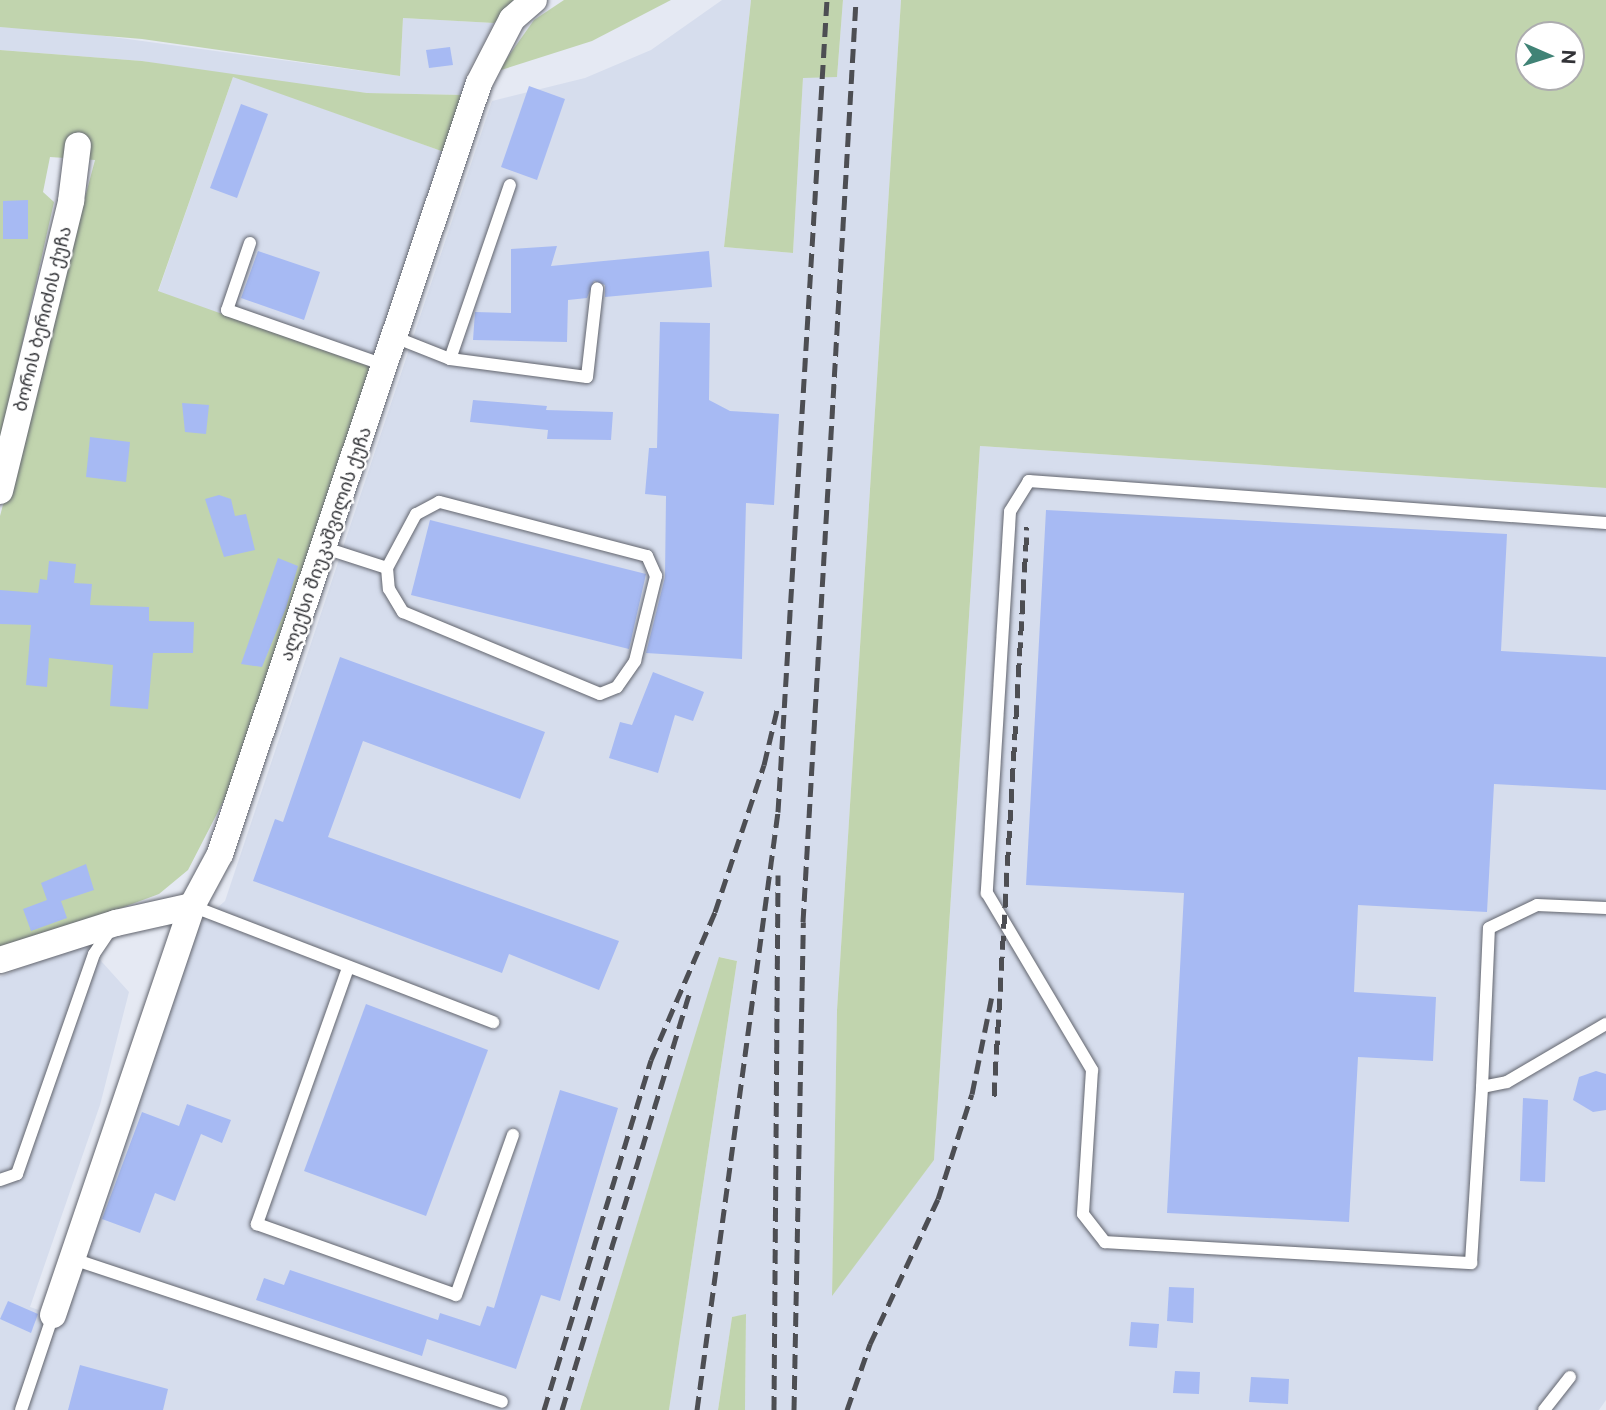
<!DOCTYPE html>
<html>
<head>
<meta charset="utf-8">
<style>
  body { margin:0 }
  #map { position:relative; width:1606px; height:1410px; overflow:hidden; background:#e5e9f3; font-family:"Public Sans","Noto Sans Georgian",sans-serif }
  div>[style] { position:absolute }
  .built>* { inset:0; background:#d6dded }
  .green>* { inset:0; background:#c1d4ae }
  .building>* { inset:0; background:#a7baf3 }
  .roads { filter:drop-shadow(0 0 2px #62656e) drop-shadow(0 0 2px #62656e) }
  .lane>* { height:12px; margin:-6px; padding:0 6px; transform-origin:6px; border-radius:6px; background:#fff }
  .street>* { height:26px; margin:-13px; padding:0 13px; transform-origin:13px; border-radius:13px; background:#fff }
  .rail>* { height:5px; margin-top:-2.5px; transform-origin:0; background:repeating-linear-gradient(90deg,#4d4e53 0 14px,transparent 0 21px) }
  span { translate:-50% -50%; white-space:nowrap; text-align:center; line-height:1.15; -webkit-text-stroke:5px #fff; paint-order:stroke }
  .street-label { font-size:18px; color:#323337 }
  .north { position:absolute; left:1515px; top:21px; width:70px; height:70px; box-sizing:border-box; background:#fff; border:2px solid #adadaf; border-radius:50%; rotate:93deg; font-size:19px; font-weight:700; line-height:28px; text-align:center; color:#323337 }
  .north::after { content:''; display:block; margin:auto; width:24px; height:32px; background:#408376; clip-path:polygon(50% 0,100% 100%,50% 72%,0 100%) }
</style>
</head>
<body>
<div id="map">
  <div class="built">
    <i style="clip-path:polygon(722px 0,751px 0,724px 247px,793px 253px,803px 77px,837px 77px,843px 0,901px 0,837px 1010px,832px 1294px,934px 1160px,980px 446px,1606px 488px,1606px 1400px,1599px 1410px,745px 1410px,746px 1315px,732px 1317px,718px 1410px,669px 1410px,737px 961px,720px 957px,580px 1410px,0 1410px,0 977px,84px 942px,129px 992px,100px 1105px,30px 1307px,63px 1318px,194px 928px,225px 901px,492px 101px,585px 78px,651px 50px)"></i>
    <i style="clip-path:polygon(403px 18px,494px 23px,466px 75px,464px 95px,367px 93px,238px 78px,447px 153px,371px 367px,158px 292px,233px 77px,142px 61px,0 50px,0 27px,54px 29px,400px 76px)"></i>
  </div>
  <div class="green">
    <i style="clip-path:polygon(0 0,517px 0,494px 23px,403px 18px,400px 76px,142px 39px,0 27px)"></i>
    <i style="clip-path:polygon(564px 0,671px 0,592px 41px,498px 71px,534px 20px)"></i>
    <i style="clip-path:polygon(751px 0,843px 0,837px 77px,803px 78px,793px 253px,724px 247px)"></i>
    <i style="clip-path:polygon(evenodd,901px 0,1606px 0,1606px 488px,980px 446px,934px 1160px,832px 1296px,837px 1010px,901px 0,1529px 35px,1571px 35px,1571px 77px,1529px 77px,1529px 35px)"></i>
    <i style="clip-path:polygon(0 50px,142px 61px,367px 93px,464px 95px,447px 153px,233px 77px,158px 291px,371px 367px,239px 771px,188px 870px,159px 894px,0 953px,0 516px,95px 160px,50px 157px,43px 192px,54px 202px,0 443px)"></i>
    <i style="clip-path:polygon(719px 957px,737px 961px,669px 1410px,580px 1410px)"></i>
    <i style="clip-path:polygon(746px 1314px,745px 1410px,718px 1410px,732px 1317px)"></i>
  </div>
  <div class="building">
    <i style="clip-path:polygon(450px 47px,453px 65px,429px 68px,426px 50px)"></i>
    <i style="clip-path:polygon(529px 86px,565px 99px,537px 180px,501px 167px)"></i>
    <i style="clip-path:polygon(241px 104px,268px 114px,237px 198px,210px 188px)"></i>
    <i style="clip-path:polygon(28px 200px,28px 239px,3px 239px,3px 201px)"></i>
    <i style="clip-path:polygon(557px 246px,551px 266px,709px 251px,712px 287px,605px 297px,605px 285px,594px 281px,587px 298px,568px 300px,567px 342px,473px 340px,475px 312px,511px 313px,511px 249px)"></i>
    <i style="clip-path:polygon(258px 251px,320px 272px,304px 320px,241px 298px)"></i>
    <i style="clip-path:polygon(660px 322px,710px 323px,709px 400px,730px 411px,779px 414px,774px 505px,746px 503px,742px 659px,646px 653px,665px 577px,666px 496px,645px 494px,649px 448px,657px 448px)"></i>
    <i style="clip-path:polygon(473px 400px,547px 406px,546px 410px,613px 412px,611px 440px,547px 439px,548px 430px,470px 422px)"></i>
    <i style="clip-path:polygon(182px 403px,209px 405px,206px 434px,185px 432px)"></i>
    <i style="clip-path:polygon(90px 437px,130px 442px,126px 482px,86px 477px)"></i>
    <i style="clip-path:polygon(219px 495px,231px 499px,235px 516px,246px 514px,255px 550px,224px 557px,205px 499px)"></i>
    <i style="clip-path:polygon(1046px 510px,1507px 534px,1501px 651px,1606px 657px,1606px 790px,1494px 784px,1487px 912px,1358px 905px,1354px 992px,1436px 997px,1433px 1061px,1358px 1057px,1349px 1222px,1167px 1213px,1184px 893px,1026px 885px)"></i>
    <i style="clip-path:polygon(430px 520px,646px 574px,629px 649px,411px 595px)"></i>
    <i style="clip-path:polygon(278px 558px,298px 566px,286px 608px,262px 667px,241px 664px)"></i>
    <i style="clip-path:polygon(49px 561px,76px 564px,74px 583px,92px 584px,90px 605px,149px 607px,149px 621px,194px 622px,193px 653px,153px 653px,148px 709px,110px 706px,113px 665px,49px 658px,47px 687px,26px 685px,31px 625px,0 624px,0 590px,38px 593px,40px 579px,47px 580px)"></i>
    <i style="clip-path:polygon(340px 657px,545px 732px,520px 799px,363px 741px,328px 837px,619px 941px,599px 990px,509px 954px,502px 973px,253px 881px,275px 819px,283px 822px)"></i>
    <i style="clip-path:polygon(653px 672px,704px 692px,693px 721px,675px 715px,658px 773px,609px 758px,620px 722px,632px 725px)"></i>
    <i style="clip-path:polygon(86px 864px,94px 890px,61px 901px,67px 918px,31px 931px,23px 909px,47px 900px,41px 883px)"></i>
    <i style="clip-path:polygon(366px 1004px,488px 1050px,426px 1216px,304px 1171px)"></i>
    <i style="clip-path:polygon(1596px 1071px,1606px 1074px,1606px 1110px,1593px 1112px,1573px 1100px,1579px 1077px)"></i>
    <i style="clip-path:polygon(560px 1090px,618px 1108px,560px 1301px,541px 1295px,516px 1369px,427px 1339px,422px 1356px,256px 1300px,264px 1278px,284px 1285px,290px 1270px,438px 1320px,440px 1313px,480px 1326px,487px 1306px,494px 1308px)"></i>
    <i style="clip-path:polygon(1523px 1098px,1548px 1100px,1545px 1182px,1520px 1181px)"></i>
    <i style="clip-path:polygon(187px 1104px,231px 1120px,222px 1143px,201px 1134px,175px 1201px,155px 1193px,140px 1233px,102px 1219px,142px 1112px,179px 1126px)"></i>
    <i style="clip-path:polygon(1169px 1287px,1194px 1288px,1193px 1323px,1167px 1321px)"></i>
    <i style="clip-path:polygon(8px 1301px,38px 1314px,31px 1333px,0 1319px)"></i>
    <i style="clip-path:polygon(1131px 1322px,1159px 1324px,1157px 1348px,1129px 1346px)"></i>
    <i style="clip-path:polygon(80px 1365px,168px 1389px,163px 1410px,68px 1410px)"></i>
    <i style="clip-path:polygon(1175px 1371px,1200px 1372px,1199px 1394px,1173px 1393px)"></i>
    <i style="clip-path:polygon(1251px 1377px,1289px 1379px,1288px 1404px,1249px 1402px)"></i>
  </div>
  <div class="roads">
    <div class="lane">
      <i style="left:250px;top:243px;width:71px;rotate:108.9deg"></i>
      <i style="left:227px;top:310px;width:170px;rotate:19.3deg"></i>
      <i style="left:397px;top:338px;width:57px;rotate:21.6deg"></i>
      <i style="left:450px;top:359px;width:138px;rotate:7.5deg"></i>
      <i style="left:587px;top:377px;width:89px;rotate:-83.5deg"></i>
      <i style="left:450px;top:359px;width:184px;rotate:-71deg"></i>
      <i style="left:1606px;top:523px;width:579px;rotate:-175.84deg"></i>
      <i style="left:1029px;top:481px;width:36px;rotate:122deg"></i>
      <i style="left:1010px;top:512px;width:382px;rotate:93.5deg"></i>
      <i style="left:987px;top:893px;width:206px;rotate:59.3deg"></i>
      <i style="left:1092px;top:1070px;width:144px;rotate:93.6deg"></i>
      <i style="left:1083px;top:1214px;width:36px;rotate:52deg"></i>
      <i style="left:1105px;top:1242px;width:367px;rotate:3.3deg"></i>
      <i style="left:1471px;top:1263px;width:176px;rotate:-86.4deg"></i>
      <i style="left:1482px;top:1087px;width:25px;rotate:-11deg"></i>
      <i style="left:1507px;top:1082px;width:115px;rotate:-30.4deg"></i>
      <i style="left:325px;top:548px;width:65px;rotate:17.9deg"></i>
      <i style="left:387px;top:568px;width:21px;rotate:85deg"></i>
      <i style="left:389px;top:589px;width:27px;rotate:59deg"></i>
      <i style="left:403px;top:612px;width:213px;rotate:22.6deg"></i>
      <i style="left:600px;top:694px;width:18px;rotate:-22deg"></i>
      <i style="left:617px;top:687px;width:32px;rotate:-55deg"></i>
      <i style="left:635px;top:661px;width:88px;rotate:-76.1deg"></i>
      <i style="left:656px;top:576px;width:22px;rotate:-114deg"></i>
      <i style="left:647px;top:556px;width:215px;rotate:-165.4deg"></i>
      <i style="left:439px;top:502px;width:26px;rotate:152deg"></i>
      <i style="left:416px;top:514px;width:61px;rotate:118.2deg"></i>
      <i style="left:192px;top:906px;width:323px;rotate:21.1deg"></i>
      <i style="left:348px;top:968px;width:272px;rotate:109.6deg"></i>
      <i style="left:257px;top:1224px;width:211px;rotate:19.6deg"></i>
      <i style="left:456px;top:1295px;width:170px;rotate:-70.4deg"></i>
      <i style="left:1482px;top:1087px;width:159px;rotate:-87.5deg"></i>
      <i style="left:1489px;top:928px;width:53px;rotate:-25.6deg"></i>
      <i style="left:1537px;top:905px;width:69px;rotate:2.5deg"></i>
      <i style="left:0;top:1180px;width:18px;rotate:-19deg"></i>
      <i style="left:17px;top:1174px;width:233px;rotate:-70.7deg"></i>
      <i style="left:94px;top:954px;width:30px;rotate:-56deg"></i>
      <i style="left:73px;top:1259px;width:452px;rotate:18.4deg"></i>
      <i style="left:21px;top:1410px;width:100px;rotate:-71.4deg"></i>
      <i style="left:1544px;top:1410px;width:42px;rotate:-51.8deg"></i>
    </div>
    <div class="street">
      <i style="left:0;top:491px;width:299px;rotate:-76.2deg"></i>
      <i style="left:71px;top:201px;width:56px;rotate:-82.9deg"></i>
      <i style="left:0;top:960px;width:122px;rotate:-17.7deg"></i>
      <i style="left:116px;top:923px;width:78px;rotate:-12.6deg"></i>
      <i style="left:53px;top:1315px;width:432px;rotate:-71.2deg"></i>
      <i style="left:192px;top:906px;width:59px;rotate:-61.7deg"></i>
      <i style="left:220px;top:854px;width:813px;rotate:-71.43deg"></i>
      <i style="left:479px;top:83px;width:72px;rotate:-62.7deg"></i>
      <i style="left:512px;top:19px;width:29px;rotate:-41deg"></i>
    </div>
  </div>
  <div class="rail">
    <i style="left:994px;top:1096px;width:570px;rotate:-86.68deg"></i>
    <i style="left:544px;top:1410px;width:366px;rotate:-73deg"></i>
    <i style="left:651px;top:1060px;width:161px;rotate:-66.6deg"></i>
    <i style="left:715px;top:912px;width:155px;rotate:-71.6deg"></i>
    <i style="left:764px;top:765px;width:57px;rotate:-76.7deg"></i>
    <i style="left:562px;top:1410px;width:440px;rotate:-73deg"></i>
    <i style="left:697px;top:1410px;width:603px;rotate:-82.29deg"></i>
    <i style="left:778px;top:812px;width:813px;rotate:-86.55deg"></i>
    <i style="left:774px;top:1410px;width:535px;rotate:-89.57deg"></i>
    <i style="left:794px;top:1410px;width:488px;rotate:-88.9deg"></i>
    <i style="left:803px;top:922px;width:924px;rotate:-86.71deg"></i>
    <i style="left:847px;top:1410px;width:70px;rotate:-70.8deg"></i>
    <i style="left:870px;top:1344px;width:160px;rotate:-64.9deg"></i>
    <i style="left:938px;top:1199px;width:110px;rotate:-72.1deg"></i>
    <i style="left:972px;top:1094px;width:100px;rotate:-78.5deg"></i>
  </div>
  <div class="street-label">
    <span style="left:43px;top:319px;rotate:-76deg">ბორის ბერიძის ქუჩა</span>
    <span style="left:326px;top:544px;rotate:-71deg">ალექსი შიუკაშვილის ქუჩა</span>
  </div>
  <div class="north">N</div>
</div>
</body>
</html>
